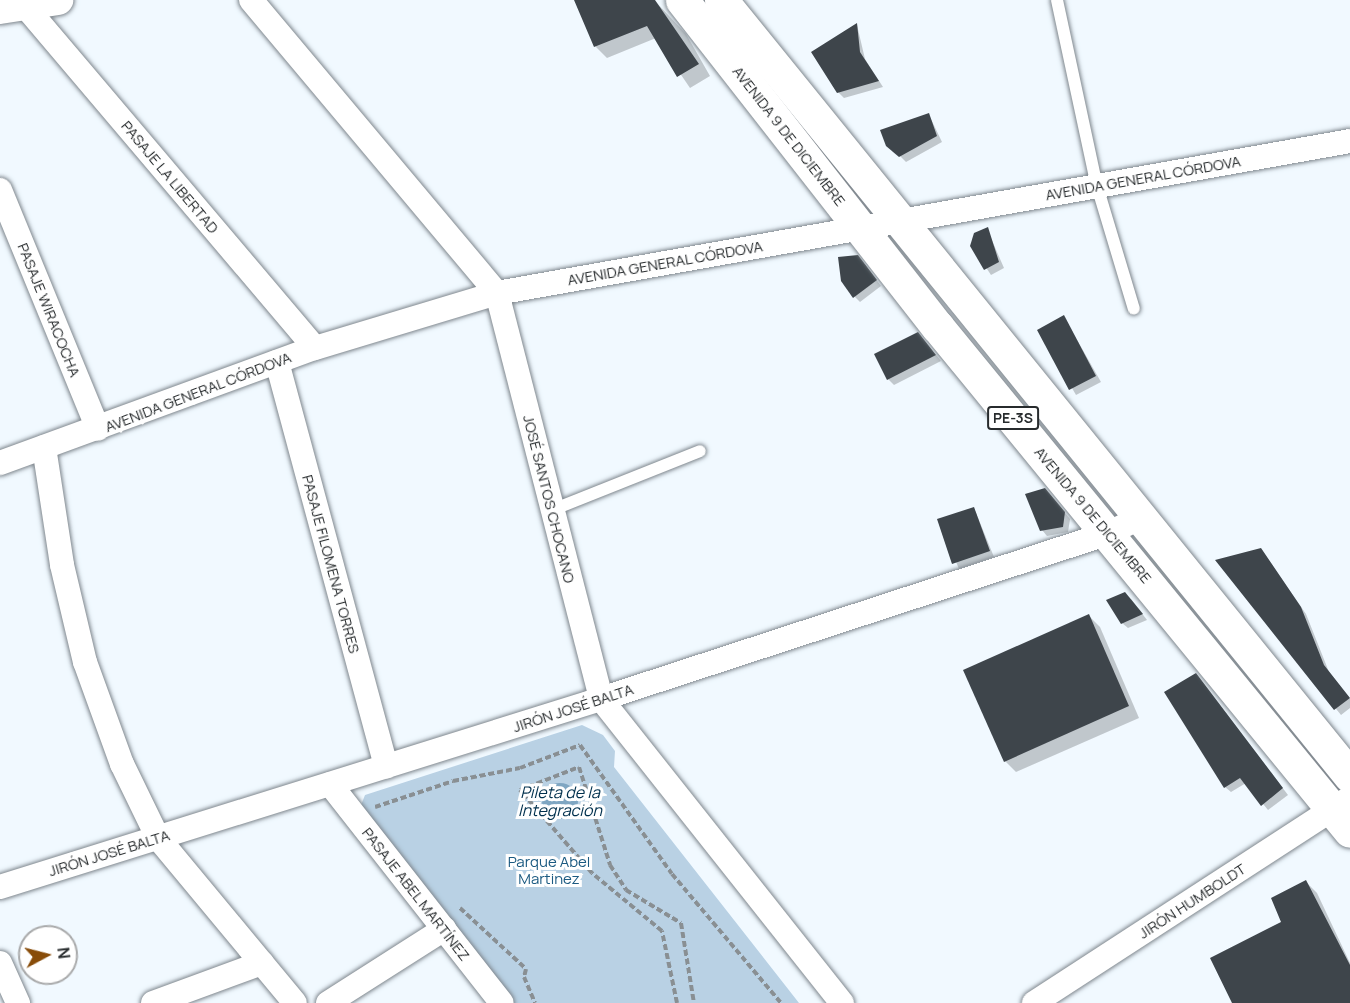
<!DOCTYPE html>
<html>
<head>
<meta charset="utf-8">
<style>
  body { margin:0 }
  #map { position:relative; width:1350px; height:1003px; overflow:hidden; background:#f1f9ff; font-family:Manrope,sans-serif }
  div>[style] { position:absolute }
  .green>* { inset:0; background:#b9d1e4 }
  .water>* { inset:0; background:#7fa6c2 }
  .round { border-radius:50% }
  .shadow>* { inset:0; background:#0003 }
  .building>* { inset:0; background:#3e454b }
  .path>* { height:4px; margin-top:-2px; transform-origin:0; background:repeating-linear-gradient(90deg,#898f93 0 6px,transparent 0 9px) }
  .roads { filter:drop-shadow(0 0 2px #7f878e) drop-shadow(0 0 2px #7f878e) }
  .service>* { height:12px; margin:-6px; padding:0 6px; transform-origin:6px; border-radius:6px; background:#fff }
  .minor>* { height:24px; margin:-12px; padding:0 12px; transform-origin:12px; border-radius:12px; background:#fff }
  .tertiary>* { height:30px; margin:-15px; padding:0 15px; transform-origin:15px; border-radius:15px; background:#fff }
  .primary>* { height:33px; margin:-16.5px; padding:0 16.5px; transform-origin:16.5px; border-radius:16.5px; background:#fff }
  span { translate:-50% -50%; white-space:nowrap; text-align:center; line-height:1.15; -webkit-text-stroke:6px #fff; paint-order:stroke }
  .shield-label span { padding:2px 4px; background:#fff; border:2px solid; border-radius:4px; -webkit-text-stroke-width:0 }
  .shield-label { font-size:14px; color:#272b2d; font-weight:700 }
  .street-label { font-size:15px; color:#272b2d }
  .park-label { font-size:15px; color:#1b5a81 }
  .water-label { font-size:16px; color:#00304d; font-style:italic }
  .north { position:absolute; left:18px; top:925px; width:60px; height:60px; box-sizing:border-box; background:#fff; border:2px solid #a9aaab; border-radius:50%; rotate:83deg; font-size:16px; font-weight:700; line-height:24px; text-align:center; color:#272b2d }
  .north::after { content:''; display:block; margin:auto; width:21px; height:27px; background:#884c09; clip-path:polygon(50% 0,100% 100%,50% 72%,0 100%) }
</style>
</head>
<body>
<div id="map">
  <div class="green">
    <i style="clip-path:polygon(582px 725px,603px 735px,615px 751px,614px 767px,799px 1003px,511px 1003px,358px 813px,365px 795px)"></i>
  </div>
  <div class="water">
    <i class="round" style="left:542px;top:783px;width:36px;height:36px"></i>
  </div>
  <div class="shadow">
    <i style="clip-path:polygon(576px 0,654px 0,686px 34px,710px 76px,690px 88px,656px 38px,607px 58px,596px 47px)"></i>
    <i style="clip-path:polygon(857px 25px,865px 59px,883px 87px,844px 98px,838px 92px)"></i>
    <i style="clip-path:polygon(929px 115px,942px 142px,906px 162px,900px 156px)"></i>
    <i style="clip-path:polygon(987px 229px,1004px 268px,991px 275px,972px 246px)"></i>
    <i style="clip-path:polygon(863px 262px,881px 286px,860px 302px,855px 297px)"></i>
    <i style="clip-path:polygon(1064px 317px,1101px 382px,1076px 395px,1039px 331px)"></i>
    <i style="clip-path:polygon(923px 339px,941px 361px,894px 385px,888px 379px)"></i>
    <i style="clip-path:polygon(1051px 496px,1070px 519px,1068px 532px,1047px 536px,1042px 530px)"></i>
    <i style="clip-path:polygon(974px 508px,994px 557px,959px 569px,939px 520px)"></i>
    <i style="clip-path:polygon(1261px 549px,1306px 614px,1329px 672px,1350px 699px,1350px 708px,1341px 715px,1217px 561px)"></i>
    <i style="clip-path:polygon(1131px 599px,1147px 620px,1128px 628px,1122px 623px)"></i>
    <i style="clip-path:polygon(1089px 616px,1100px 627px,1139px 718px,1016px 772px,1005px 761px)"></i>
    <i style="clip-path:polygon(1196px 674px,1288px 795px,1268px 810px,1246px 783px,1231px 792px,1225px 787px)"></i>
    <i style="clip-path:polygon(1306px 882px,1317px 893px,1350px 963px,1350px 1003px,1234px 1003px)"></i>
  </div>
  <div class="building">
    <i style="clip-path:polygon(574px 0,655px 0,699px 64px,677px 77px,647px 26px,594px 47px)"></i>
    <i style="clip-path:polygon(857px 23px,860px 52px,879px 81px,837px 93px,811px 52px)"></i>
    <i style="clip-path:polygon(929px 113px,937px 136px,899px 157px,886px 146px,880px 130px)"></i>
    <i style="clip-path:polygon(988px 227px,999px 262px,984px 270px,970px 246px,974px 233px)"></i>
    <i style="clip-path:polygon(858px 255px,877px 280px,853px 298px,841px 281px,838px 257px)"></i>
    <i style="clip-path:polygon(1064px 315px,1096px 376px,1069px 390px,1037px 330px)"></i>
    <i style="clip-path:polygon(918px 332px,936px 355px,887px 380px,874px 354px)"></i>
    <i style="clip-path:polygon(1045px 488px,1065px 512px,1063px 527px,1040px 531px,1025px 494px)"></i>
    <i style="clip-path:polygon(974px 507px,990px 551px,952px 564px,937px 519px)"></i>
    <i style="clip-path:polygon(1261px 548px,1301px 607px,1324px 665px,1350px 698px,1334px 710px,1215px 560px)"></i>
    <i style="clip-path:polygon(1125px 592px,1143px 614px,1121px 624px,1106px 600px)"></i>
    <i style="clip-path:polygon(1089px 614px,1129px 706px,1004px 762px,963px 670px)"></i>
    <i style="clip-path:polygon(1196px 673px,1283px 788px,1261px 806px,1240px 778px,1224px 788px,1164px 692px)"></i>
    <i style="clip-path:polygon(1306px 880px,1350px 965px,1350px 1003px,1232px 1003px,1210px 958px,1281px 922px,1271px 898px)"></i>
  </div>
  <div class="path">
    <i style="left:375px;top:807px;width:82px;rotate:-18.4deg"></i>
    <i style="left:453px;top:781px;width:68px;rotate:-11deg"></i>
    <i style="left:520px;top:768px;width:64px;rotate:-21deg"></i>
    <i style="left:580px;top:745px;width:158px;rotate:54.5deg"></i>
    <i style="left:672px;top:874px;width:169px;rotate:49.8deg"></i>
    <i style="left:460px;top:908px;width:90px;rotate:42.7deg"></i>
    <i style="left:526px;top:969px;width:8px;rotate:104deg"></i>
    <i style="left:524px;top:977px;width:28px;rotate:67deg"></i>
    <i style="left:677px;top:1003px;width:74px;rotate:-101.8deg"></i>
    <i style="left:662px;top:931px;width:91px;rotate:-140.4deg"></i>
    <i style="left:592px;top:873px;width:110px;rotate:-130.9deg"></i>
    <i style="left:520px;top:790px;width:63px;rotate:-21.3deg"></i>
    <i style="left:579px;top:767px;width:103px;rotate:72.4deg"></i>
    <i style="left:610px;top:865px;width:30px;rotate:57deg"></i>
    <i style="left:626px;top:890px;width:64px;rotate:31deg"></i>
    <i style="left:681px;top:923px;width:81px;rotate:80.8deg"></i>
  </div>
  <div class="roads">
    <div class="service">
      <i style="left:1057px;top:0;width:190px;rotate:77.9deg"></i>
      <i style="left:1097px;top:186px;width:128px;rotate:73.3deg"></i>
      <i style="left:552px;top:510px;width:159px;rotate:-21.7deg"></i>
    </div>
    <div class="minor">
      <i style="left:251px;top:0;width:383px;rotate:50deg"></i>
      <i style="left:497px;top:293px;width:419px;rotate:75.6deg"></i>
      <i style="left:601px;top:699px;width:388px;rotate:51.6deg"></i>
      <i style="left:25px;top:6px;width:448px;rotate:49.7deg"></i>
      <i style="left:0;top:190px;width:258px;rotate:67.7deg"></i>
      <i style="left:277px;top:362px;width:419px;rotate:74.9deg"></i>
      <i style="left:44px;top:447px;width:119px;rotate:81.3deg"></i>
      <i style="left:62px;top:565px;width:100px;rotate:76.7deg"></i>
      <i style="left:85px;top:662px;width:109px;rotate:70.1deg"></i>
      <i style="left:122px;top:764px;width:82px;rotate:64.1deg"></i>
      <i style="left:158px;top:838px;width:214px;rotate:50.3deg"></i>
      <i style="left:0;top:463px;width:335px;rotate:-20.1deg"></i>
      <i style="left:315px;top:348px;width:190px;rotate:-16.8deg"></i>
      <i style="left:497px;top:293px;width:866px;rotate:-10.1deg"></i>
      <i style="left:330px;top:784px;width:278px;rotate:51.9deg"></i>
      <i style="left:0;top:887px;width:630px;rotate:-17.37deg"></i>
      <i style="left:601px;top:699px;width:534px;rotate:-18.1deg"></i>
      <i style="left:1109px;top:533px;width:37px;rotate:-26deg"></i>
      <i style="left:0;top:963px;width:44px;rotate:65.8deg"></i>
      <i style="left:153px;top:1003px;width:116px;rotate:-20.2deg"></i>
      <i style="left:328px;top:1003px;width:138px;rotate:-32.5deg"></i>
      <i style="left:1034px;top:1003px;width:377px;rotate:-33deg"></i>
    </div>
    <div class="tertiary">
      <i style="left:0;top:9px;width:59px;rotate:-8.8deg"></i>
    </div>
    <div class="primary">
      <i style="left:682px;top:0;width:414px;rotate:52deg"></i>
      <i style="left:937px;top:326px;width:652px;rotate:50.72deg"></i>
      <i style="left:721px;top:0;width:999px;rotate:50.97deg"></i>
    </div>
  </div>
  <div class="shield-label">
    <span style="left:1013px;top:418px">PE-3S</span>
  </div>
  <div class="street-label">
    <span style="left:789px;top:136px;rotate:52deg">AVENIDA 9 DE DICIEMBRE</span>
    <span style="left:170px;top:177px;rotate:50deg">PASAJE LA LIBERTAD</span>
    <span style="left:1143px;top:178px;rotate:-10deg">AVENIDA GENERAL CÓRDOVA</span>
    <span style="left:665px;top:263px;rotate:-10deg">AVENIDA GENERAL CÓRDOVA</span>
    <span style="left:49px;top:310px;rotate:68deg">PASAJE WIRACOCHA</span>
    <span style="left:198px;top:392px;rotate:-21deg">AVENIDA GENERAL CÓRDOVA</span>
    <span style="left:549px;top:499px;rotate:76deg">JOSÉ SANTOS CHOCANO</span>
    <span style="left:1093px;top:515px;rotate:50deg">AVENIDA 9 DE DICIEMBRE</span>
    <span style="left:331px;top:564px;rotate:75deg">PASAJE FILOMENA TORRES</span>
    <span style="left:573px;top:708px;rotate:-18deg">JIRÓN JOSÉ BALTA</span>
    <span style="left:109px;top:853px;rotate:-17deg">JIRÓN JOSÉ BALTA</span>
    <span style="left:416px;top:894px;rotate:52deg">PASAJE ABEL MARTÍNEZ</span>
    <span style="left:1192px;top:901px;rotate:-33deg">JIRÓN HUMBOLDT</span>
  </div>
  <div class="park-label">
    <span style="left:549px;top:870px">Parque Abel<br>Martinez</span>
  </div>
  <div class="water-label">
    <span style="left:560px;top:801px">Pileta de la<br>Integración</span>
  </div>
  <div class="north">N</div>
</div>
</body>
</html>
